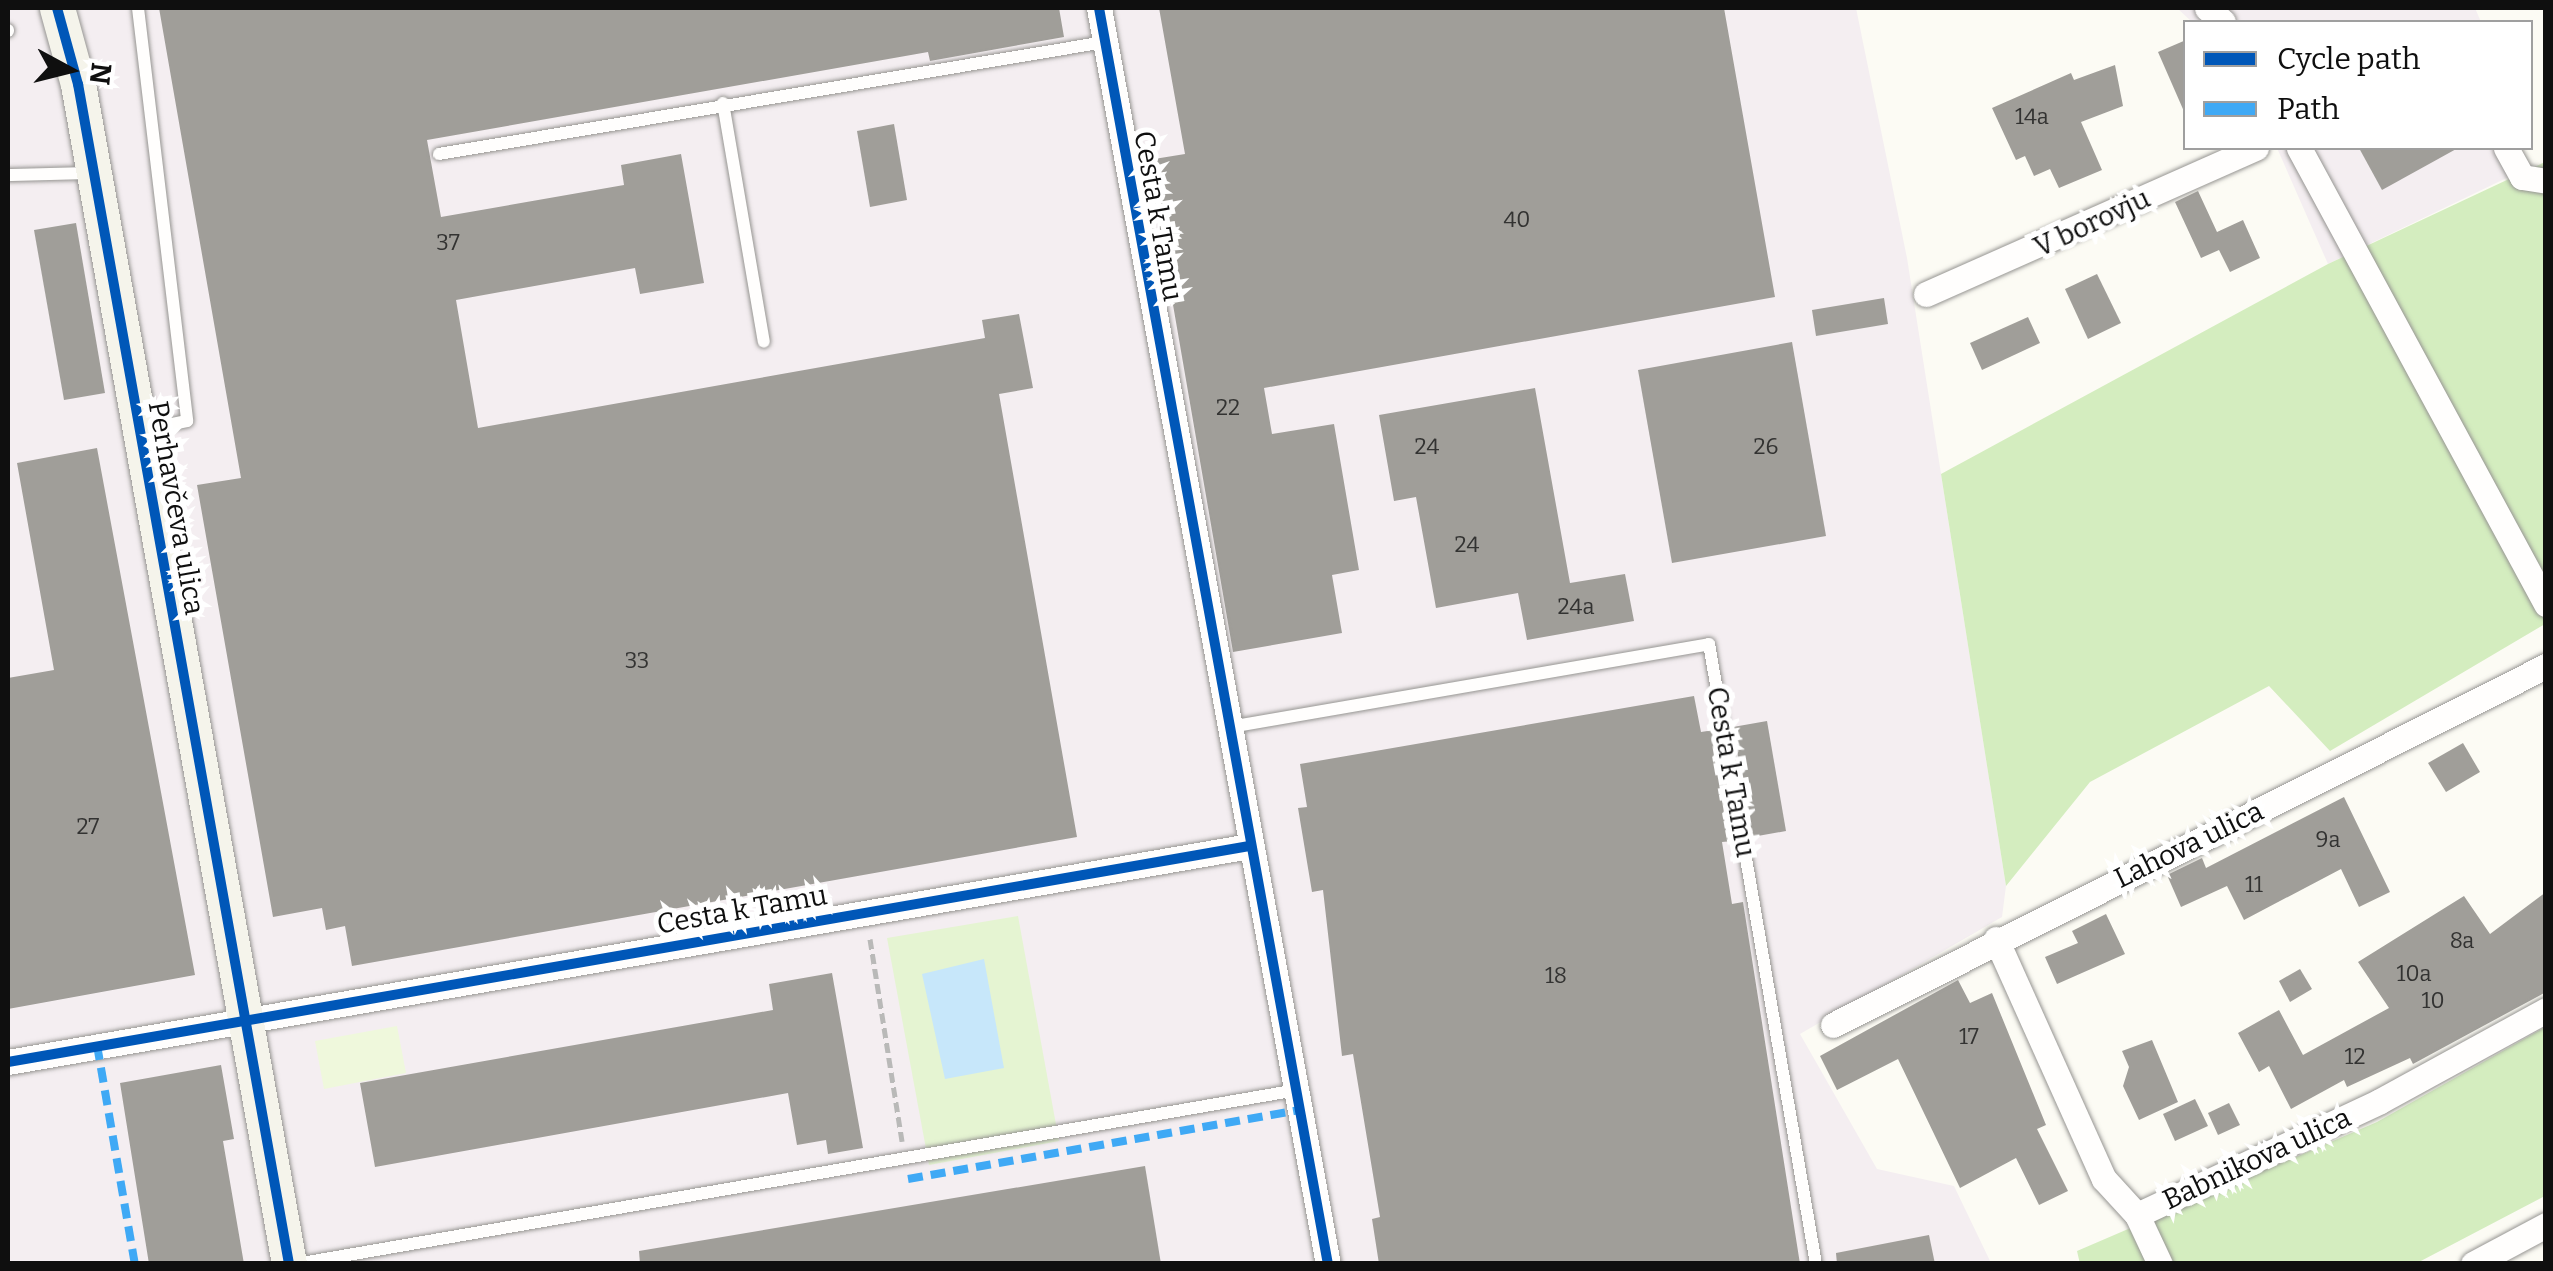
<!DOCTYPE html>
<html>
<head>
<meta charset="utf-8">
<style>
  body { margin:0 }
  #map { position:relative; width:2553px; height:1271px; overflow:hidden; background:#fcfbf4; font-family:Bitter,serif }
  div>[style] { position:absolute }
  .industrial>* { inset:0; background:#f4eef1 }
  .green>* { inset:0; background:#e5f4d2 }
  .forest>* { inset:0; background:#d4edbf }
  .pitch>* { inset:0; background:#eff8dc }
  .water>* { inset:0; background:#c7e7fa }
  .building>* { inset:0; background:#a09e99 }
  .path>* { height:5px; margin-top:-2.5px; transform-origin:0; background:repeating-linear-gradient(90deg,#b9b9b8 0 10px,transparent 0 15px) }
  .roads { filter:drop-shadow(0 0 2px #969592) drop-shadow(0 0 2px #969592) }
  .lane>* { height:12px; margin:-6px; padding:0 6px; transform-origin:6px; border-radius:6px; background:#fffefd }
  .street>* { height:25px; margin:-12.5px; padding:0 12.5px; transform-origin:12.5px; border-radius:12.5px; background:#fffefd }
  .secondary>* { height:35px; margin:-17.5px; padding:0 17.5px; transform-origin:17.5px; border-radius:17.5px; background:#f5f4eb }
  .quiet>* { height:8px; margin-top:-4px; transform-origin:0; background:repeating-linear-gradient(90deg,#3fa9f5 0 15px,transparent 0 23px) }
  .cycleway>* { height:10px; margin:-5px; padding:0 5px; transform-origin:5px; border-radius:5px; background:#0057b8 }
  span { translate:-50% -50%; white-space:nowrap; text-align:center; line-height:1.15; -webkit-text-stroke:10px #fff; paint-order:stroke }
  .number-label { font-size:22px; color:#333332 }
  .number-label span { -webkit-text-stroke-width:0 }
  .street-label { font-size:28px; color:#0f0f0f }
  .frame { position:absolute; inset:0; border:10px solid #0f0f0f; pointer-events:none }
  .legend { position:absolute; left:2183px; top:20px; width:350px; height:130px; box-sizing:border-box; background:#fff; border:2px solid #9f9f9f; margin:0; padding:12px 18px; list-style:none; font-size:30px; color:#0f0f0f }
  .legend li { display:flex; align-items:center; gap:20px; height:50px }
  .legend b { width:50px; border:2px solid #9f9f9f }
  .north { position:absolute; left:20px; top:20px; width:100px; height:100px; -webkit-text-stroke:8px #fff; paint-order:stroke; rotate:97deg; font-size:28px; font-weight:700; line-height:40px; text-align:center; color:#0f0f0f }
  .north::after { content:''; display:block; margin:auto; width:35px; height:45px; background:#0f0f0f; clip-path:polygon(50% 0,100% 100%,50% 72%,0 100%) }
</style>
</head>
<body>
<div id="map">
  <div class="industrial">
    <i style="clip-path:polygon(8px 8px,1856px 8px,1907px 258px,2006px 886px,2002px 917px,1800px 1034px,1877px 1169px,1954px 1186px,1991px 1263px,8px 1263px)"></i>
    <i style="clip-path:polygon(2177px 8px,2475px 8px,2481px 22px,2192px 22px)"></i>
    <i style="clip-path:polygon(2277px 148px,2517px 148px,2523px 170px,2328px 264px)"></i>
  </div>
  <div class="green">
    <i style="clip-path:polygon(1018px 916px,1059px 1141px,929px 1165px,887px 938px)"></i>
  </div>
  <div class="forest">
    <i style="clip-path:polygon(2545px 162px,2545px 624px,2330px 751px,2269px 686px,2090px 782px,2006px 886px,1941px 474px,2328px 264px)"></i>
    <i style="clip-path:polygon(2545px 1027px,2545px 1196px,2417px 1263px,2080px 1264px,2077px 1251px,2377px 1122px)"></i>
  </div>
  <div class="pitch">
    <i style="clip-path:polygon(397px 1026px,406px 1073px,324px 1089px,315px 1041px)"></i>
  </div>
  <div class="water">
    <i style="clip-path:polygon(984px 959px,1004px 1068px,945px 1079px,922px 974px)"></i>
  </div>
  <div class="building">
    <i style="clip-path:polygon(159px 8px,1059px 8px,1064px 37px,930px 61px,928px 52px,427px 140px,441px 217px,624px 185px,621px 165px,681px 154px,704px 283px,640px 294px,635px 268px,456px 300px,478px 428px,985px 338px,982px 320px,1019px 314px,1033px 388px,999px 394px,1077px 837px,352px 966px,345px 926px,326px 930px,322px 908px,273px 917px,197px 485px,241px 478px)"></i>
    <i style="clip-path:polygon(1159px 8px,1724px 8px,1775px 297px,1264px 388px,1272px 434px,1334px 424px,1359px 570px,1332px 575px,1342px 633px,1233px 652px,1148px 160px,1185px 154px)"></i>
    <i style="clip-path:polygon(2186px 40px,2186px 116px,2158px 52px)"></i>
    <i style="clip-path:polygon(2115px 65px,2123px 106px,2081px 122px,2102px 170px,2059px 188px,2050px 169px,2034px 176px,2025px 156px,2016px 160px,1992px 108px,2071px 73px,2074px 80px)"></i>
    <i style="clip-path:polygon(894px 124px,907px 200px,870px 207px,857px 131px)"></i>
    <i style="clip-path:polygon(2359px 148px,2458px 148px,2382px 190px)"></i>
    <i style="clip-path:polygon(2198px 191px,2217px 232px,2243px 220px,2260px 258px,2230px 272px,2219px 250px,2201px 258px,2175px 202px)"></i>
    <i style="clip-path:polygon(76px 223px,105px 393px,64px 400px,34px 230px)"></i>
    <i style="clip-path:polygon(2097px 274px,2121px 323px,2088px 339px,2065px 289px)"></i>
    <i style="clip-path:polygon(1884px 298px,1888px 324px,1816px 336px,1812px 310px)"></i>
    <i style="clip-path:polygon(2028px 317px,2040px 343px,1982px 370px,1970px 343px)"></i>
    <i style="clip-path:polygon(1792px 342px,1826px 536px,1672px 563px,1638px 370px)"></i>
    <i style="clip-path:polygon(1535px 388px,1570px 583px,1625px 574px,1634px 621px,1527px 640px,1518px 593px,1436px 608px,1416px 497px,1394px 501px,1379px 415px)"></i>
    <i style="clip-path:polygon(97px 448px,195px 975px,8px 1009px,8px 678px,54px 670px,17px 463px)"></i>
    <i style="clip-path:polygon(1694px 696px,1701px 732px,1714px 730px,1733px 841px,1722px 842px,1732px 904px,1743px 902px,1800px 1264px,1379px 1264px,1372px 1219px,1380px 1217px,1353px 1054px,1342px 1056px,1323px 890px,1312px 892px,1298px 808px,1307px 807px,1300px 764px)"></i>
    <i style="clip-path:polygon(1767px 721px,1786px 831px,1752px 837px,1733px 727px)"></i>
    <i style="clip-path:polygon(2463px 743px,2480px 772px,2446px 792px,2428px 763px)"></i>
    <i style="clip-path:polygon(2344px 797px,2390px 892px,2359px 907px,2341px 869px,2244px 920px,2227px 886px,2181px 907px,2167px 875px,2202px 858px,2206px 868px)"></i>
    <i style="clip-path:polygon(2546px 892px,2546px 992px,2413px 1064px,2410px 1058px,2347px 1087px,2344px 1080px,2291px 1109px,2269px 1066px,2259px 1072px,2238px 1033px,2279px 1010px,2303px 1055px,2389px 1008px,2358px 962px,2464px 896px,2490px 934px)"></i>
    <i style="clip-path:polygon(2106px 914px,2125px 954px,2057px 984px,2045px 957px,2078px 943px,2072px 931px)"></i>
    <i style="clip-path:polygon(2300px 969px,2312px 989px,2290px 1002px,2279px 981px)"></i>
    <i style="clip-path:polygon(832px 973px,863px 1148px,828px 1154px,826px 1140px,797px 1145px,788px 1093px,375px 1167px,360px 1083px,773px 1010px,769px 984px)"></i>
    <i style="clip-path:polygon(1958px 980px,1970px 1003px,1992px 993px,2046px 1125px,2037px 1129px,2068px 1191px,2039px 1205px,2016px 1158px,1960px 1188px,1898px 1059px,1837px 1090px,1820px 1056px)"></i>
    <i style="clip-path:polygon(2152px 1040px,2178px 1102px,2139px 1120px,2123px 1086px,2129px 1067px,2122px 1051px)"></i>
    <i style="clip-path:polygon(221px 1065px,234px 1139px,223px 1141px,244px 1264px,149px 1264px,120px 1083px)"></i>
    <i style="clip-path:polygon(2195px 1099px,2208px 1126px,2175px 1141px,2163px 1114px)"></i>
    <i style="clip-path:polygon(2229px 1103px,2240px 1125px,2218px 1135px,2208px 1113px)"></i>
    <i style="clip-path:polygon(1145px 1166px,1161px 1264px,640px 1264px,639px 1251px)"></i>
    <i style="clip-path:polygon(1929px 1235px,1935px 1264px,1837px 1264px,1836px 1253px)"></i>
  </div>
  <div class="path">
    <i style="left:870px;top:939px;width:205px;rotate:81deg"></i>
  </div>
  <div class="roads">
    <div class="lane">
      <i style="left:138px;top:8px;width:416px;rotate:83.2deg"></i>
      <i style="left:187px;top:421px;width:46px;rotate:168.7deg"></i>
      <i style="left:8px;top:31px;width:1px;rotate:-90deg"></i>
      <i style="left:723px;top:103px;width:242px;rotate:80.3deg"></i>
      <i style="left:439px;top:154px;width:675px;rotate:-9.55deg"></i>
      <i style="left:8px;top:175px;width:84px;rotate:-1.4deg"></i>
      <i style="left:1230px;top:727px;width:486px;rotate:-9.8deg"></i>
      <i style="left:1709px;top:644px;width:629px;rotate:80.21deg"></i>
      <i style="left:296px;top:1264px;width:1016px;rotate:-9.86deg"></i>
    </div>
    <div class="street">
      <i style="left:1099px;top:8px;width:1277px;rotate:79.67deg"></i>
      <i style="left:2207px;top:8px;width:21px;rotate:41deg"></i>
      <i style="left:2299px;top:148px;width:519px;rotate:61.56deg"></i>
      <i style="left:2506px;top:148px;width:33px;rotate:61deg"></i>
      <i style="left:2522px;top:177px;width:24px;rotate:9deg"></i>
      <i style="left:1926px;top:294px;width:361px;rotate:-23.9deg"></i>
      <i style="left:1996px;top:939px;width:263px;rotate:65.8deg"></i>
      <i style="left:2104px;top:1179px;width:49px;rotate:47.5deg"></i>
      <i style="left:2137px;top:1215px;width:268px;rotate:-25.1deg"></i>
      <i style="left:2380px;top:1101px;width:189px;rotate:-28.7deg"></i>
      <i style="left:1833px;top:1025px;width:798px;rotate:-26.73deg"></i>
      <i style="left:8px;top:1062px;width:1260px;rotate:-9.87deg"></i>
      <i style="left:2137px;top:1215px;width:54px;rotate:64.9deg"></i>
      <i style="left:2473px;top:1264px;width:83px;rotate:-28.1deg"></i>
    </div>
    <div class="secondary">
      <i style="left:57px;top:8px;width:79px;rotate:74.6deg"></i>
      <i style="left:78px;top:84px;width:1199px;rotate:79.86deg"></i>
    </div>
  </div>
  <div class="quiet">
    <i style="left:97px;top:1045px;width:222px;rotate:80.2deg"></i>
    <i style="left:908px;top:1179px;width:399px;rotate:-10deg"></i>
  </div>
  <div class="cycleway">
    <i style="left:57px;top:8px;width:79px;rotate:74.6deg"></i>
    <i style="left:78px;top:84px;width:1199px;rotate:79.86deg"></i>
    <i style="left:1099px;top:8px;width:1277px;rotate:79.67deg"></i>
    <i style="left:8px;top:1062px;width:1260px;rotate:-9.87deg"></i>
  </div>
  <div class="number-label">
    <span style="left:2032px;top:117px">14a</span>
    <span style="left:1517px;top:220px">40</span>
    <span style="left:448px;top:243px">37</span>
    <span style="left:1228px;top:408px">22</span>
    <span style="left:1427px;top:447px">24</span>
    <span style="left:1766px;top:447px">26</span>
    <span style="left:1467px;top:545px">24</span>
    <span style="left:1576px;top:607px">24a</span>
    <span style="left:637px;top:661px">33</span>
    <span style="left:88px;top:827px">27</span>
    <span style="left:2328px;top:840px">9a</span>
    <span style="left:2254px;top:885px">11</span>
    <span style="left:2462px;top:941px">8a</span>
    <span style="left:2414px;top:974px">10a</span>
    <span style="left:1556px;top:976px">18</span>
    <span style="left:2433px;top:1001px">10</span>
    <span style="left:1969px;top:1037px">17</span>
    <span style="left:2355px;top:1057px">12</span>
  </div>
  <div class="street-label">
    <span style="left:1158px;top:216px;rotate:80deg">Cesta k Tamu</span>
    <span style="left:2092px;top:223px;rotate:-25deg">V borovju</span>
    <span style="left:176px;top:508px;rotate:80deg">Perhavčeva ulica</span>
    <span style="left:1731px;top:772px;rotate:80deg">Cesta k Tamu</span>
    <span style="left:2189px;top:845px;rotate:-26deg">Lahova ulica</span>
    <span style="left:742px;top:910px;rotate:-10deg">Cesta k Tamu</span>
    <span style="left:2257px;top:1159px;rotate:-25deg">Babnikova ulica</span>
  </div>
  <div class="frame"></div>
  <ul class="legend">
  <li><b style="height:12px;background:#0057b8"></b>Cycle path</li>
  <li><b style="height:12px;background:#3fa9f5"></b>Path</li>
  </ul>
  <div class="north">N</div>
</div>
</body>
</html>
